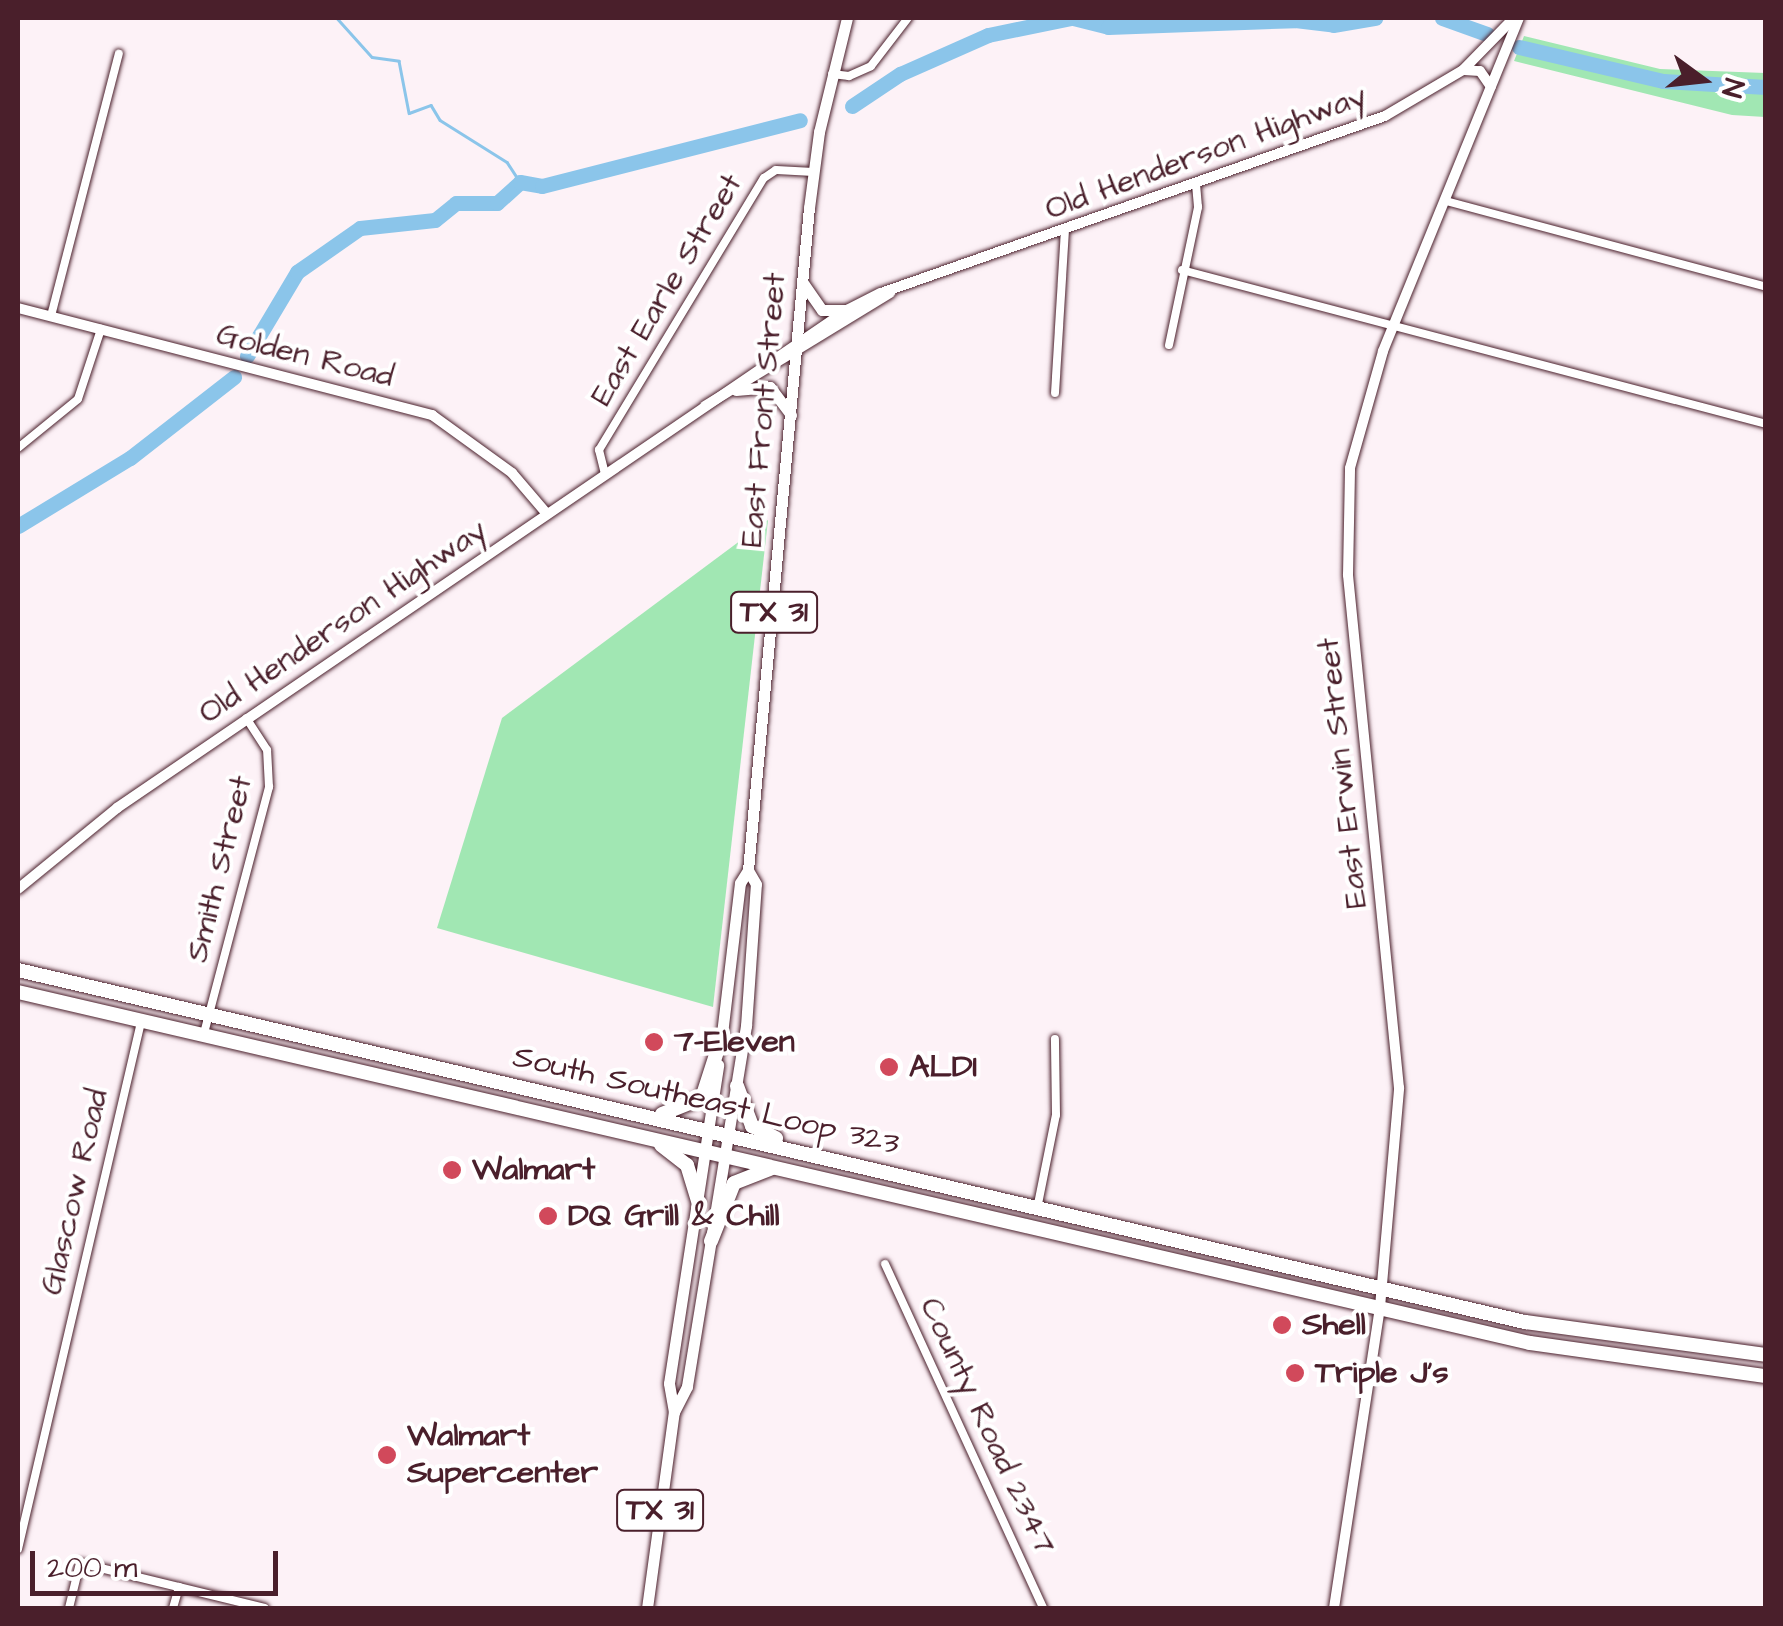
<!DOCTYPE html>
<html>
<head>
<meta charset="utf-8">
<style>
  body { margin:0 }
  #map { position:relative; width:1783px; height:1626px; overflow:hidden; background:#fdf2f7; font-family:"Architects Daughter",sans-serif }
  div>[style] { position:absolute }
  .green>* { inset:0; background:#a1e7b3 }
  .stream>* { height:2.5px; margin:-1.25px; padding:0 1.25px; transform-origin:1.25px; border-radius:1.25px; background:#8bc5ea }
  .river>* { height:15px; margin:-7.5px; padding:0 7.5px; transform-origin:7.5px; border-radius:7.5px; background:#8bc5ea }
  .roads { filter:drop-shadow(0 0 2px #4a1f2b) drop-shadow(0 0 2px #4a1f2b) }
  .street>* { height:8px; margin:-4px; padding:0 4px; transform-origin:4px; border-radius:4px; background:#fff }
  .secondary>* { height:10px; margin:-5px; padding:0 5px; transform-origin:5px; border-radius:5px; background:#fff }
  .primary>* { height:11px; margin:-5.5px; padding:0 5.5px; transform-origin:5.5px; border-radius:5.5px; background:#fff }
  .highway>* { height:14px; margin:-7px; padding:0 7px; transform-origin:7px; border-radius:7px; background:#fff }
  .dots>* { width:28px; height:28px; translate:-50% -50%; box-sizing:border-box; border:5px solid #fff; border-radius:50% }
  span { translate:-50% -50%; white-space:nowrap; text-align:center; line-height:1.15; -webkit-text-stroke:8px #fff; paint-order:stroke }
  .shield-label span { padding:2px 8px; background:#fff; border:2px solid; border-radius:8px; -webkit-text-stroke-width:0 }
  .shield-label { font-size:30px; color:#4a1f2b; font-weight:700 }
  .street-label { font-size:32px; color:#4a1f2b }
  .poi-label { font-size:32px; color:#4a1f2b; font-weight:700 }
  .left { translate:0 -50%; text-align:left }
  .frame { position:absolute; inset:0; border:20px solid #4a1f2b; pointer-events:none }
  .north { position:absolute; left:1653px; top:30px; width:100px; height:100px; -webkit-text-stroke:8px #fff; paint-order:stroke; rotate:105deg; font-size:28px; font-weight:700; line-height:40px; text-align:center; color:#4a1f2b }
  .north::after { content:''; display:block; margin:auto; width:35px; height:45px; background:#4a1f2b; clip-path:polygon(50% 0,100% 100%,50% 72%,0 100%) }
  .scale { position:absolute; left:30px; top:1551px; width:248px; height:45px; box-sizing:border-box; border:5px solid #4a1f2b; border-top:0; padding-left:12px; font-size:30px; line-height:35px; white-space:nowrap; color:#4a1f2b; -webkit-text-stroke:8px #fff; paint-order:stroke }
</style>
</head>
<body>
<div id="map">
  <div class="green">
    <i style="clip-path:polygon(1524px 36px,1660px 69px,1765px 73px,1765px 117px,1732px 115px,1514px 61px)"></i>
    <i style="clip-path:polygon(768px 520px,713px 1007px,437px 928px,502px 718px)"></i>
  </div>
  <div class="stream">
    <i style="left:337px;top:18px;width:52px;rotate:48.1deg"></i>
    <i style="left:372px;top:57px;width:27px;rotate:8deg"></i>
    <i style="left:399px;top:61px;width:53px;rotate:79.1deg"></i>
    <i style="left:409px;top:113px;width:23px;rotate:-20deg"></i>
    <i style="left:431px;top:105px;width:17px;rotate:59deg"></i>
    <i style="left:440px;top:120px;width:79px;rotate:32.1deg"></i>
    <i style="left:507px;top:162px;width:24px;rotate:57deg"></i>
  </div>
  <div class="river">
    <i style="left:1073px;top:18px;width:36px;rotate:14deg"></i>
    <i style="left:1108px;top:27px;width:187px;rotate:-2.1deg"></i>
    <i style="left:1295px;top:20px;width:38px;rotate:7deg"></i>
    <i style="left:1333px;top:25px;width:43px;rotate:-9.5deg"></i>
    <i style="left:1442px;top:18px;width:48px;rotate:19.6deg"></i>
    <i style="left:1519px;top:47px;width:148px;rotate:13.3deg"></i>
    <i style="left:1663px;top:81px;width:103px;rotate:3.3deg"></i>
    <i style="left:852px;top:106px;width:58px;rotate:-33.7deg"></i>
    <i style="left:900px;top:74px;width:96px;rotate:-23.9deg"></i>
    <i style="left:988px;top:35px;width:85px;rotate:-11.6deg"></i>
    <i style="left:247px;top:356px;width:98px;rotate:-59.2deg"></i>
    <i style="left:297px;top:272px;width:77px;rotate:-34.9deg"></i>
    <i style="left:360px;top:228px;width:75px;rotate:-6.1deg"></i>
    <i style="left:435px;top:220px;width:27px;rotate:-39deg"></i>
    <i style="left:456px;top:203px;width:41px"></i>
    <i style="left:497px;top:203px;width:31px;rotate:-42deg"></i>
    <i style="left:520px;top:182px;width:22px;rotate:10deg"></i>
    <i style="left:542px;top:186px;width:266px;rotate:-14.3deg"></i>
    <i style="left:18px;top:526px;width:131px;rotate:-31.3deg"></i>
    <i style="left:130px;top:458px;width:132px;rotate:-37.9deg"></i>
  </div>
  <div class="roads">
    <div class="street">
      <i style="left:832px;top:74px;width:17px;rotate:7deg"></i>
      <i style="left:849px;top:76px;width:24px;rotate:-24deg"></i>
      <i style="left:871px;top:66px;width:61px;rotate:-52.4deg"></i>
      <i style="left:1446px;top:201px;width:331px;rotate:15deg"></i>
      <i style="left:1182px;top:270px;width:604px;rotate:14.77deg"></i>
      <i style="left:51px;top:316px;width:271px;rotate:-75.5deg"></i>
      <i style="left:1169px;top:345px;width:141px;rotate:-78.1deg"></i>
      <i style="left:1198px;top:207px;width:24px;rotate:-95deg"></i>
      <i style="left:1055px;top:393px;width:163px;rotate:-86.5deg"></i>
      <i style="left:18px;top:448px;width:77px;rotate:-39.2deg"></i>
      <i style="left:78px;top:399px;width:74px;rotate:-71.8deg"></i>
      <i style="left:605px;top:474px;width:25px;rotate:-104deg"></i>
      <i style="left:599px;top:450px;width:318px;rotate:-58.8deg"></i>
      <i style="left:764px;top:178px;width:14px;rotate:-34deg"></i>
      <i style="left:776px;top:170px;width:38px;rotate:3deg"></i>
      <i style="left:203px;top:1037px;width:259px;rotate:-75.2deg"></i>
      <i style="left:269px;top:787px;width:37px;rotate:-93deg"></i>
      <i style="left:267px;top:750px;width:38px;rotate:-123deg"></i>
      <i style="left:1038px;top:1204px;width:91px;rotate:-78.6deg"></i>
      <i style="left:1056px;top:1115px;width:76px;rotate:-90.8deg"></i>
      <i style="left:885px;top:1264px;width:379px;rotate:65.3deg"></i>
      <i style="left:18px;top:1549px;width:541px;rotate:-76.86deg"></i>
      <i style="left:69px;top:1608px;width:46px;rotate:-76.3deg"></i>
      <i style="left:80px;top:1563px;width:190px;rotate:13.7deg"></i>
      <i style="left:173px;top:1608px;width:22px;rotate:-74deg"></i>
    </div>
    <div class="secondary">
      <i style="left:1464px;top:70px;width:16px;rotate:4deg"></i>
      <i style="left:1480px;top:71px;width:19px;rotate:55deg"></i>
      <i style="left:18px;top:308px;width:428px;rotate:14.5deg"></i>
      <i style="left:432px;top:415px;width:99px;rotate:35.9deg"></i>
      <i style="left:512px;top:473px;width:54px;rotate:49.5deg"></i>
      <i style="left:705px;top:406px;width:217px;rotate:-31.4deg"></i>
      <i style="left:18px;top:889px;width:128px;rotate:-39.3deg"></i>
      <i style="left:117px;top:808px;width:884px;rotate:-34.3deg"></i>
      <i style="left:847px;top:310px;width:38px;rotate:-27deg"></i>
      <i style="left:881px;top:293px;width:534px;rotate:-19.35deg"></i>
      <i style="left:1385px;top:116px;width:91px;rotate:-30.5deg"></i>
      <i style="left:1463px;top:70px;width:73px;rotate:-45.6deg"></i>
      <i style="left:1334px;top:1608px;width:304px;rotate:-81.3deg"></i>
      <i style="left:1380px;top:1307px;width:220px;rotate:-85deg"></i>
      <i style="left:1399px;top:1088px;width:516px;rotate:-95.68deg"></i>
      <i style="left:1348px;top:575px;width:107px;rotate:-88.9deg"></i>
      <i style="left:1350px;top:468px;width:122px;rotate:-74.2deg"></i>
      <i style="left:1383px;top:351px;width:360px;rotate:-67.8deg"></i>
    </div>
    <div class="primary">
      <i style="left:803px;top:283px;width:33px;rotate:55deg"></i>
      <i style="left:822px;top:310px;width:25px"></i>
      <i style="left:736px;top:390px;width:34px;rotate:-5deg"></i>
      <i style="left:770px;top:387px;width:35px;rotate:53deg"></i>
      <i style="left:721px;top:1042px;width:160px;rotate:-83.2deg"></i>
      <i style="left:740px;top:883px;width:15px;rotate:-58deg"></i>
      <i style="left:748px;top:870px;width:665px;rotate:-84.74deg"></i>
      <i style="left:809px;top:208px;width:77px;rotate:-82.5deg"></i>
      <i style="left:819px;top:132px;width:117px;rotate:-76.2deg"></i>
      <i style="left:674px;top:1412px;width:29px;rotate:-100deg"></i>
      <i style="left:669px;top:1383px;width:322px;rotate:-81.2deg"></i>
      <i style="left:647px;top:1608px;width:198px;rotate:-82.2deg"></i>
      <i style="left:674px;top:1412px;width:29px;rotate:-63deg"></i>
      <i style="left:687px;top:1386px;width:365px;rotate:-80.7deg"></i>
      <i style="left:746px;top:1026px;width:142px;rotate:-86deg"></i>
      <i style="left:756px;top:884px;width:16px;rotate:-120deg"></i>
    </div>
    <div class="highway">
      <i style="left:18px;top:970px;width:1548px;rotate:13.15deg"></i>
      <i style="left:1525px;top:1322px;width:243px;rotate:7.8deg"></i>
      <i style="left:18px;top:992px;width:1552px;rotate:13.07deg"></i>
      <i style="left:1530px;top:1343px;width:238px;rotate:8deg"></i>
      <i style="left:737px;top:1086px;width:43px;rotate:69.4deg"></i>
      <i style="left:752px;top:1126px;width:27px;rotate:27deg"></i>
      <i style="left:662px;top:1114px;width:43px;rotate:-21.8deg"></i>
      <i style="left:702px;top:1098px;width:65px;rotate:-72.1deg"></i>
      <i style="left:661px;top:1145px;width:33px;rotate:38deg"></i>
      <i style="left:687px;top:1165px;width:39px;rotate:73deg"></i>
      <i style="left:711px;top:1241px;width:62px;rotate:-68.4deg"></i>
      <i style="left:734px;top:1183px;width:41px;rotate:-21.5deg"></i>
    </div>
  </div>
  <div class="dots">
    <i style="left:654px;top:1042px;background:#d1495b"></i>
    <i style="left:889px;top:1067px;background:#d1495b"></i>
    <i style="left:452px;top:1170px;background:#d1495b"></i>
    <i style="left:548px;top:1216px;background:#d1495b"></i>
    <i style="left:1282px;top:1325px;background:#d1495b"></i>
    <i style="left:1295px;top:1373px;background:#d1495b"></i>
    <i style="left:387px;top:1455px;background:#d1495b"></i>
  </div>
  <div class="shield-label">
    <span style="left:774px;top:612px">TX 31</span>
    <span style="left:660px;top:1510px">TX 31</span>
  </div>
  <div class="street-label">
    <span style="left:1206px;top:153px;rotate:-20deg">Old Henderson Highway</span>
    <span style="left:667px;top:290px;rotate:-59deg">East Earle Street</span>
    <span style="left:305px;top:356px;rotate:14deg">Golden Road</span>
    <span style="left:764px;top:410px;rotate:-85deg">East Front Street</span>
    <span style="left:343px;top:622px;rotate:-34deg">Old Henderson Highway</span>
    <span style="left:1343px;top:773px;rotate:-96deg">East Erwin Street</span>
    <span style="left:220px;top:869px;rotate:-76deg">Smith Street</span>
    <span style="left:706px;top:1101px;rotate:13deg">South Southeast Loop 323</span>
    <span style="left:75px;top:1192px;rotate:-77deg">Glascow Road</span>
    <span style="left:987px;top:1426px;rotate:65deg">County Road 2347</span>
  </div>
  <div class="poi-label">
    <span class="left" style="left:674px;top:1042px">7-Eleven</span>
    <span class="left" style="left:909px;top:1067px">ALDI</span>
    <span class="left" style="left:472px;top:1170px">Walmart</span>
    <span class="left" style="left:568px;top:1216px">DQ Grill &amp; Chill</span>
    <span class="left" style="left:1302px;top:1325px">Shell</span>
    <span class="left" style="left:1315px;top:1373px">Triple J's</span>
    <span class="left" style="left:407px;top:1455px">Walmart<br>Supercenter</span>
  </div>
  <div class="frame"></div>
  <div class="north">N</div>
  <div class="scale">200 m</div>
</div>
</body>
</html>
